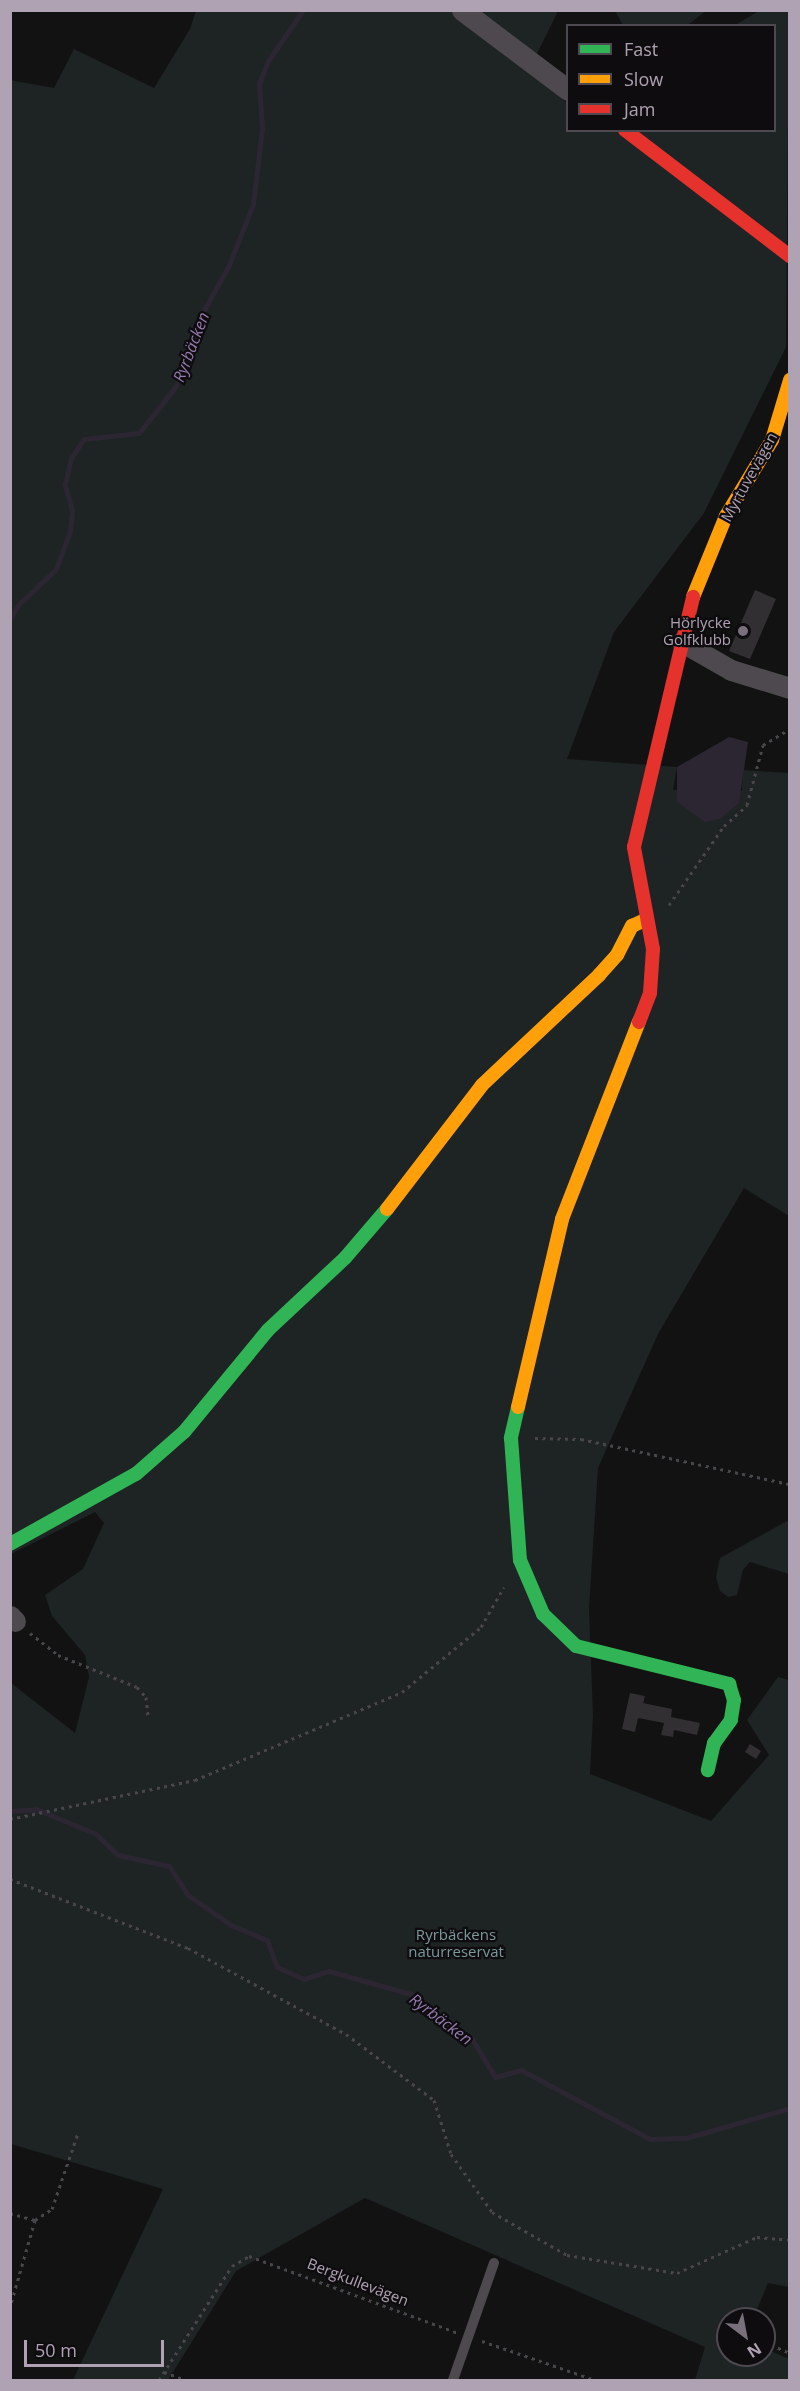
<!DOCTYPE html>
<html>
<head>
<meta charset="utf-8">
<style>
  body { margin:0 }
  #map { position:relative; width:800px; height:2391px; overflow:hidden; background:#121212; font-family:"Open Sans",sans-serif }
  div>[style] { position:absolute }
  .green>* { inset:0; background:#1e2324 }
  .water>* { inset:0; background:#2c2633 }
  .stream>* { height:5px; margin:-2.5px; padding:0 2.5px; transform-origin:2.5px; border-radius:2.5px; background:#2c2633 }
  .building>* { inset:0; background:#312f31 }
  .path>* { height:3px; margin-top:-1.5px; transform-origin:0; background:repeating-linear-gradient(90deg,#48464a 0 3px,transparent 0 7.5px) }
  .lane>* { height:10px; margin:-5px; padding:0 5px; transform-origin:5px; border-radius:5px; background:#4d494e }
  .street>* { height:21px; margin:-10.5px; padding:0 10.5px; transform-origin:10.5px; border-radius:10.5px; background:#4d494e }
  .fast>* { height:14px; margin:-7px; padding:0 7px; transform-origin:7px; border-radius:7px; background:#30b455 }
  .slow>* { height:14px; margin:-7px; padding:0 7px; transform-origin:7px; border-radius:7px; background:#ff9f0a }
  .jam>* { height:14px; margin:-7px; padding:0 7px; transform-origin:7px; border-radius:7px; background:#e5322d }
  .dots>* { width:16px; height:16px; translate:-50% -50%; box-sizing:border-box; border:3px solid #0e0c0e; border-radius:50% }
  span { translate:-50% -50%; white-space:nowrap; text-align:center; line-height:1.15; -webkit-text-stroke:4.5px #0e0c0e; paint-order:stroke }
  .street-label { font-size:15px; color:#afa3b3 }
  .poi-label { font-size:15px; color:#afa3b3 }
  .right { translate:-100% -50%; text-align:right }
  .park-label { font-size:15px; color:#7b9a9d }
  .water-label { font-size:16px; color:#947bad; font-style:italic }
  .frame { position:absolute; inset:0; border:12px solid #afa3b3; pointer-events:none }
  .legend { position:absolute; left:566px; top:24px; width:210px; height:108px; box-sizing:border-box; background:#0e0c0e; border:2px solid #4e4850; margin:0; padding:8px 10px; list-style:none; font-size:18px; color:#afa3b3 }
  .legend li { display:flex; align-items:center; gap:12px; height:30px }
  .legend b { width:30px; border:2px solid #4e4850 }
  .north { position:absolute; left:716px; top:2307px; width:60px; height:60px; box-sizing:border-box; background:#0e0c0e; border:2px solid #4e4850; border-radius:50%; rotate:148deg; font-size:16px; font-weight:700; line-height:24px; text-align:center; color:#afa3b3 }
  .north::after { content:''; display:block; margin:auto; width:21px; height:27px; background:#78707b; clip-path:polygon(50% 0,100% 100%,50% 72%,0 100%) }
  .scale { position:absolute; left:24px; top:2340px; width:140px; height:27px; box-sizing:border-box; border:3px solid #afa3b3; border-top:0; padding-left:8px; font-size:18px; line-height:21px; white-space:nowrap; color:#afa3b3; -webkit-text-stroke:4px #0e0c0e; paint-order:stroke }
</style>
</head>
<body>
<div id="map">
  <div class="green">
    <i style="clip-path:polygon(196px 11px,558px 11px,529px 70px,567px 103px,568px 130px,774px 130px,774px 26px,735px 25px,759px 11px,789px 11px,786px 347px,704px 513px,614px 632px,567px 759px,677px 767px,673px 790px,742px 791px,743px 770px,789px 773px,789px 1216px,744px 1188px,658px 1334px,598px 1468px,589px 1608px,593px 1715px,590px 1774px,711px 1821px,769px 1755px,747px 1720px,778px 1677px,789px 1680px,789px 2287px,768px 2283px,753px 2319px,728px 2319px,728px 2355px,764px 2355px,764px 2348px,789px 2359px,789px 2380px,695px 2380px,705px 2347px,365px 2198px,236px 2271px,168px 2380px,73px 2380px,163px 2189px,11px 2144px,11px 1683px,75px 1733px,89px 1677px,85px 1655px,52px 1616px,45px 1595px,83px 1569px,104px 1523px,95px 1512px,11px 1554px,10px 80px,54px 88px,74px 49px,154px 88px,190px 29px)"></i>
    <i style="clip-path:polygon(615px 11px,706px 11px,689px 24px,676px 26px,623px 25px)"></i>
    <i style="clip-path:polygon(789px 1520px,789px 1574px,750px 1562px,743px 1570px,737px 1595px,728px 1597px,720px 1591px,716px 1577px,720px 1558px)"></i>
  </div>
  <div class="water">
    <i style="clip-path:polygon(729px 737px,748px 742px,739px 803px,720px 819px,705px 822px,677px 802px,677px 767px)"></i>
  </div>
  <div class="stream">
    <i style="left:10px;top:619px;width:16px;rotate:-60deg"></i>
    <i style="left:18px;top:605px;width:52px;rotate:-43.5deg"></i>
    <i style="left:56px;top:569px;width:40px;rotate:-69.8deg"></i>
    <i style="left:70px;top:531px;width:20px;rotate:-84deg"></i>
    <i style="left:72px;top:511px;width:28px;rotate:-105deg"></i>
    <i style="left:65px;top:484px;width:27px;rotate:-77deg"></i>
    <i style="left:71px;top:458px;width:23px;rotate:-56deg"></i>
    <i style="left:84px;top:439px;width:55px;rotate:-6.2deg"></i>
    <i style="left:139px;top:433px;width:60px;rotate:-51.8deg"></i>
    <i style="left:176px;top:386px;width:79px;rotate:-70deg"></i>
    <i style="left:203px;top:312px;width:54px;rotate:-61deg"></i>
    <i style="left:229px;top:265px;width:66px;rotate:-68.5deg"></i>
    <i style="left:253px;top:204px;width:77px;rotate:-83.2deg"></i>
    <i style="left:262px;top:128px;width:44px;rotate:-93.9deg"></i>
    <i style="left:259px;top:84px;width:25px;rotate:-69deg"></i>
    <i style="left:268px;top:61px;width:62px;rotate:-55.5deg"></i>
    <i style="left:10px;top:1811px;width:26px;rotate:-4deg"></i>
    <i style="left:36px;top:1809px;width:65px;rotate:22.6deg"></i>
    <i style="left:96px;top:1834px;width:30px;rotate:44deg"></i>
    <i style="left:118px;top:1855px;width:52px;rotate:12.2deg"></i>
    <i style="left:169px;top:1866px;width:35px;rotate:57deg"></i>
    <i style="left:188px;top:1895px;width:52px;rotate:34.9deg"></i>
    <i style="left:231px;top:1925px;width:39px;rotate:23deg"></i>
    <i style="left:267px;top:1940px;width:29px;rotate:70deg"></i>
    <i style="left:277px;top:1967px;width:30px;rotate:24deg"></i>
    <i style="left:304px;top:1979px;width:26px;rotate:-18deg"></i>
    <i style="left:329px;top:1971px;width:85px;rotate:15.7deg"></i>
    <i style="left:411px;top:1994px;width:30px;rotate:48deg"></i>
    <i style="left:431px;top:2016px;width:47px;rotate:29.3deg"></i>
    <i style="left:472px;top:2039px;width:44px;rotate:58.8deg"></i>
    <i style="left:495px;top:2077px;width:27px;rotate:-15deg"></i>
    <i style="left:521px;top:2070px;width:146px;rotate:28.1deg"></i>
    <i style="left:650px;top:2139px;width:36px;rotate:-2deg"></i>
    <i style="left:686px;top:2138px;width:108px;rotate:-16.1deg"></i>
  </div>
  <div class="building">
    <i style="clip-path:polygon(755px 590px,776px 599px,750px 659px,729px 651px)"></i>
    <i style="clip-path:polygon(630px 1693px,645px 1696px,643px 1703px,672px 1709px,671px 1717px,700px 1723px,697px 1735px,674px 1730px,673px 1737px,661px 1735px,664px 1723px,638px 1718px,635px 1732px,622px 1729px)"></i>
    <i style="clip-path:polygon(750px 1744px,761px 1751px,756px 1759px,745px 1752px)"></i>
  </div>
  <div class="path">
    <i style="left:669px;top:905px;width:96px;rotate:-55.2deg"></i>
    <i style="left:724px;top:826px;width:31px;rotate:-42deg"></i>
    <i style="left:747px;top:805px;width:62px;rotate:-75.1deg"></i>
    <i style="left:763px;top:745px;width:31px;rotate:-31deg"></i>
    <i style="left:535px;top:1438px;width:46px;rotate:1.2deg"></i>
    <i style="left:581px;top:1439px;width:214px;rotate:12.2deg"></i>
    <i style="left:30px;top:1633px;width:36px;rotate:38deg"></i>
    <i style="left:58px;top:1655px;width:85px;rotate:22.1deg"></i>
    <i style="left:137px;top:1687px;width:13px;rotate:48deg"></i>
    <i style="left:146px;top:1697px;width:19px;rotate:84deg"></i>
    <i style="left:10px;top:1819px;width:189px;rotate:-11.9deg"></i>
    <i style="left:195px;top:1780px;width:225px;rotate:-23deg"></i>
    <i style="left:402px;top:1692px;width:102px;rotate:-39.4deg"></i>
    <i style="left:481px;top:1627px;width:46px;rotate:-60.1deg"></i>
    <i style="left:10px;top:1879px;width:191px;rotate:21.2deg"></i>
    <i style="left:188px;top:1948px;width:180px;rotate:28.6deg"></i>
    <i style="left:346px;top:2034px;width:110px;rotate:36.9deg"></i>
    <i style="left:434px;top:2100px;width:57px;rotate:72.5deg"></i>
    <i style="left:451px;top:2154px;width:71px;rotate:54.7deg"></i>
    <i style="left:492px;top:2212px;width:86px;rotate:29.8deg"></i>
    <i style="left:567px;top:2255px;width:111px;rotate:9.3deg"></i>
    <i style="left:677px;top:2273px;width:88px;rotate:-24.2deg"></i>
    <i style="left:757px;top:2237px;width:33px;rotate:5deg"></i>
    <i style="left:10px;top:2213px;width:26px;rotate:16deg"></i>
    <i style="left:35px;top:2220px;width:91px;rotate:106deg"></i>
    <i style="left:35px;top:2220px;width:20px;rotate:-33deg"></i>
    <i style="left:52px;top:2209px;width:80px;rotate:-71.1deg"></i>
    <i style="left:482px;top:2341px;width:120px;rotate:19deg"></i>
    <i style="left:764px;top:2342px;width:28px;rotate:23deg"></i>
    <i style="left:164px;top:2372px;width:23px;rotate:20deg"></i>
    <i style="left:159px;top:2380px;width:135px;rotate:-57.4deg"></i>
    <i style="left:232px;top:2266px;width:20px;rotate:-30deg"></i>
    <i style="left:249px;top:2256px;width:221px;rotate:20.2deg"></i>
  </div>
  <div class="lane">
    <i style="left:453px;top:2380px;width:124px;rotate:-70.7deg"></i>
  </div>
  <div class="street">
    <i style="left:462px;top:10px;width:133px;rotate:37deg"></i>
    <i style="left:682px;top:642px;width:56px;rotate:29.7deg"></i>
    <i style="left:731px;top:670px;width:62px;rotate:17deg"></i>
    <i style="left:10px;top:1616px;width:7px;rotate:45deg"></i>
  </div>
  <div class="fast">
    <i style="left:518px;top:1407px;width:32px;rotate:103deg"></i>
    <i style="left:511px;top:1438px;width:122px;rotate:85.8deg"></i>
    <i style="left:520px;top:1560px;width:59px;rotate:66.9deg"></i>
    <i style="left:543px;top:1614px;width:46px;rotate:44.1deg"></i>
    <i style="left:576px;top:1646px;width:158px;rotate:13.9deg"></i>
    <i style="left:729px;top:1684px;width:17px;rotate:73deg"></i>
    <i style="left:734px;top:1700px;width:20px;rotate:99deg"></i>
    <i style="left:731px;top:1720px;width:29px;rotate:126deg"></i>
    <i style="left:714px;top:1743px;width:28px;rotate:103deg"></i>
    <i style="left:10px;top:1544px;width:144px;rotate:-29.1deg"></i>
    <i style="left:136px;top:1474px;width:64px;rotate:-41.2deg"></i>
    <i style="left:184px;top:1432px;width:132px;rotate:-50.5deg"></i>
    <i style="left:268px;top:1330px;width:105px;rotate:-43.1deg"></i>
    <i style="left:345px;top:1258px;width:65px;rotate:-49.4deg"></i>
  </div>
  <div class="slow">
    <i style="left:693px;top:597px;width:87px;rotate:-67.8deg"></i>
    <i style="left:726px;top:516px;width:89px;rotate:-58.8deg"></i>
    <i style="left:772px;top:440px;width:63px;rotate:-73.3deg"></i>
    <i style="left:387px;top:1209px;width:156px;rotate:-52.5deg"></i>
    <i style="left:482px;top:1085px;width:161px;rotate:-43.2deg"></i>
    <i style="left:599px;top:975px;width:27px;rotate:-48deg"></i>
    <i style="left:617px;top:955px;width:33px;rotate:-63deg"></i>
    <i style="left:632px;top:926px;width:14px;rotate:-25deg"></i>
    <i style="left:518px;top:1407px;width:193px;rotate:-76.8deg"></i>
    <i style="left:562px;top:1219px;width:212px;rotate:-68.7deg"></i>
  </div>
  <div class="jam">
    <i style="left:625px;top:130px;width:208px;rotate:37.4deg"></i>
    <i style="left:639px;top:1022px;width:31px;rotate:-69deg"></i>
    <i style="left:650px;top:993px;width:44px;rotate:-86.1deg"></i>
    <i style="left:653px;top:949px;width:104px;rotate:-100.6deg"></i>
    <i style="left:634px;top:847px;width:257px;rotate:-76.7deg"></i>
  </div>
  <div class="dots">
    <i style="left:743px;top:631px;background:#78707b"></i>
  </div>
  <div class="street-label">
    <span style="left:749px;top:477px;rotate:-61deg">Myrtuvevägen</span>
    <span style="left:358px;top:2282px;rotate:21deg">Bergkullevägen</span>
  </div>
  <div class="poi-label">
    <span class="right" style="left:731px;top:631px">Hörlycke<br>Golfklubb</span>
  </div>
  <div class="park-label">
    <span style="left:456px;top:1943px">Ryrbäckens<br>naturreservat</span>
  </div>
  <div class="water-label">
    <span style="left:191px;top:347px;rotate:-69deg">Ryrbäcken</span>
    <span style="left:441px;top:2019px;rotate:37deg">Ryrbäcken</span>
  </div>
  <div class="frame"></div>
  <ul class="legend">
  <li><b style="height:8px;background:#30b455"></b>Fast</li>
  <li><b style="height:8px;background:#ff9f0a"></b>Slow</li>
  <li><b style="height:8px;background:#e5322d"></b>Jam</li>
  </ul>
  <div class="north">N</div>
  <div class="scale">50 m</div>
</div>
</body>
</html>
